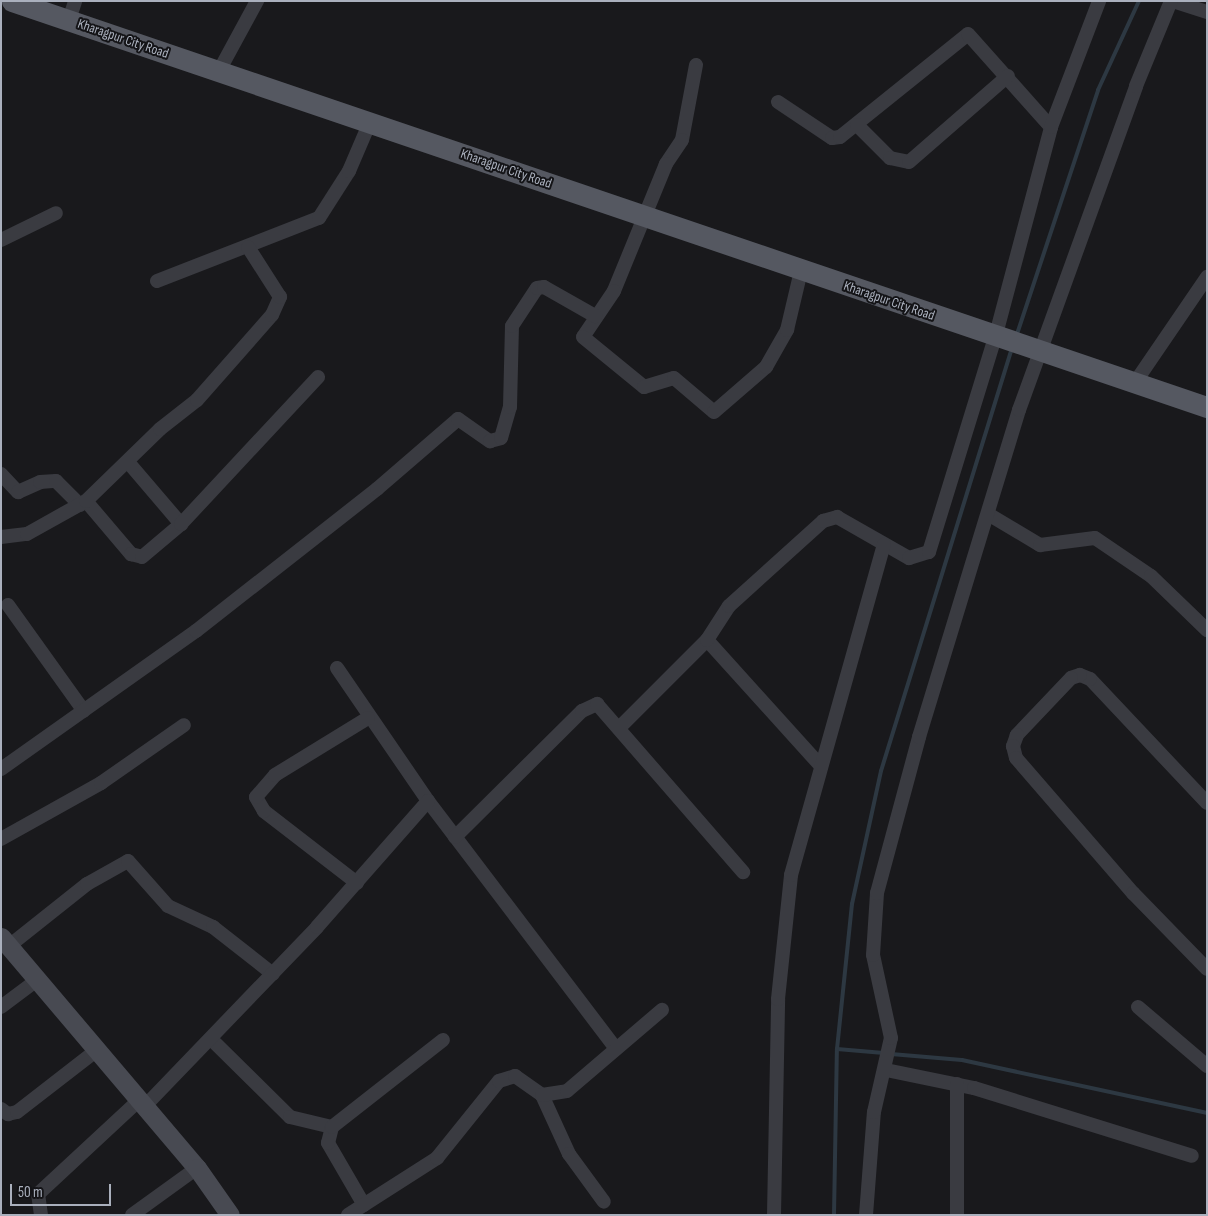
<!DOCTYPE html>
<html>
<head>
<meta charset="utf-8">
<style>
  body { margin:0 }
  #map { position:relative; width:1208px; height:1216px; overflow:hidden; background:#19191c; font-family:"Sofia Sans Condensed",sans-serif }
  div>[style] { position:absolute }
  .stream>* { height:4px; margin:-2px; padding:0 2px; transform-origin:2px; border-radius:2px; background:#2d3842 }
  .street>* { height:14px; margin:-7px; padding:0 7px; transform-origin:7px; border-radius:7px; background:#3a3b41 }
  .secondary>* { height:19px; margin:-9.5px; padding:0 9.5px; transform-origin:9.5px; border-radius:9.5px; background:#484a52 }
  .primary>* { height:21px; margin:-10.5px; padding:0 10.5px; transform-origin:10.5px; border-radius:10.5px; background:#555861 }
  span { translate:-50% -50%; white-space:nowrap; text-align:center; line-height:1.15; -webkit-text-stroke:4px #141417; paint-order:stroke }
  .street-label { font-size:14px; color:#aab0bd }
  .frame { position:absolute; inset:0; border:2px solid #aab0bd; pointer-events:none }
  .scale { position:absolute; left:10px; top:1184px; width:101px; height:22px; box-sizing:border-box; border:2px solid #aab0bd; border-top:0; padding-left:6px; font-size:15px; line-height:18px; white-space:nowrap; color:#aab0bd; -webkit-text-stroke:4px #141417; paint-order:stroke }
</style>
</head>
<body>
<div id="map">
  <div class="stream">
    <i style="left:1017px;top:334px;width:257px;rotate:-71.6deg"></i>
    <i style="left:1098px;top:90px;width:98px;rotate:-65.3deg"></i>
    <i style="left:837px;top:1049px;width:47px;rotate:4.9deg"></i>
    <i style="left:891px;top:1054px;width:71px;rotate:4.8deg"></i>
    <i style="left:962px;top:1060px;width:251px;rotate:12.2deg"></i>
    <i style="left:834px;top:1215px;width:166px;rotate:-89deg"></i>
    <i style="left:837px;top:1049px;width:146px;rotate:-84.1deg"></i>
    <i style="left:852px;top:904px;width:136px;rotate:-77.7deg"></i>
    <i style="left:881px;top:771px;width:443px;rotate:-72.8deg"></i>
  </div>
  <div class="street">
    <i style="left:1173px;top:1px;width:36px;rotate:18deg"></i>
    <i style="left:69px;top:20px;width:20px;rotate:-72deg"></i>
    <i style="left:696px;top:65px;width:76px;rotate:100.6deg"></i>
    <i style="left:682px;top:140px;width:29px;rotate:124deg"></i>
    <i style="left:666px;top:164px;width:137px;rotate:112.3deg"></i>
    <i style="left:614px;top:291px;width:55px;rotate:124deg"></i>
    <i style="left:583px;top:337px;width:79px;rotate:39.3deg"></i>
    <i style="left:644px;top:387px;width:31px;rotate:-17deg"></i>
    <i style="left:674px;top:378px;width:52px;rotate:40.4deg"></i>
    <i style="left:714px;top:412px;width:69px;rotate:-40.9deg"></i>
    <i style="left:766px;top:367px;width:43px;rotate:-60.4deg"></i>
    <i style="left:787px;top:330px;width:61px;rotate:-76.7deg"></i>
    <i style="left:219px;top:71px;width:80px;rotate:-61.5deg"></i>
    <i style="left:778px;top:102px;width:65px;rotate:33.7deg"></i>
    <i style="left:832px;top:138px;width:8px;rotate:-7deg"></i>
    <i style="left:840px;top:137px;width:164px;rotate:-38.8deg"></i>
    <i style="left:968px;top:34px;width:125px;rotate:48.3deg"></i>
    <i style="left:857px;top:125px;width:47px;rotate:45deg"></i>
    <i style="left:890px;top:158px;width:19px;rotate:12deg"></i>
    <i style="left:909px;top:162px;width:131px;rotate:-41deg"></i>
    <i style="left:1px;top:240px;width:61px;rotate:-26.1deg"></i>
    <i style="left:157px;top:281px;width:174px;rotate:-21.3deg"></i>
    <i style="left:319px;top:218px;width:56px;rotate:-57.4deg"></i>
    <i style="left:349px;top:171px;width:53px;rotate:-66.8deg"></i>
    <i style="left:1134px;top:384px;width:130px;rotate:-55.7deg"></i>
    <i style="left:128px;top:462px;width:82px;rotate:49.5deg"></i>
    <i style="left:1px;top:474px;width:25px;rotate:47deg"></i>
    <i style="left:18px;top:492px;width:24px;rotate:-24deg"></i>
    <i style="left:40px;top:482px;width:16px;rotate:-4deg"></i>
    <i style="left:56px;top:481px;width:34px;rotate:45deg"></i>
    <i style="left:86px;top:501px;width:70px;rotate:49.7deg"></i>
    <i style="left:131px;top:554px;width:11px;rotate:15deg"></i>
    <i style="left:142px;top:557px;width:51px;rotate:-40.2deg"></i>
    <i style="left:181px;top:524px;width:201px;rotate:-47deg"></i>
    <i style="left:988px;top:514px;width:61px;rotate:30.8deg"></i>
    <i style="left:1040px;top:545px;width:55px;rotate:-7.3deg"></i>
    <i style="left:1095px;top:538px;width:68px;rotate:34.2deg"></i>
    <i style="left:1151px;top:576px;width:78px;rotate:44deg"></i>
    <i style="left:1px;top:537px;width:26px;rotate:-7deg"></i>
    <i style="left:27px;top:534px;width:68px;rotate:-29.2deg"></i>
    <i style="left:86px;top:501px;width:103px;rotate:-44.2deg"></i>
    <i style="left:160px;top:429px;width:47px;rotate:-38.1deg"></i>
    <i style="left:197px;top:400px;width:113px;rotate:-48.6deg"></i>
    <i style="left:272px;top:315px;width:20px;rotate:-66deg"></i>
    <i style="left:280px;top:297px;width:59px;rotate:-122.6deg"></i>
    <i style="left:8px;top:605px;width:130px;rotate:54.4deg"></i>
    <i style="left:707px;top:640px;width:169px;rotate:47.9deg"></i>
    <i style="left:337px;top:668px;width:161px;rotate:55.6deg"></i>
    <i style="left:428px;top:801px;width:311px;rotate:52.8deg"></i>
    <i style="left:620px;top:727px;width:123px;rotate:-45deg"></i>
    <i style="left:707px;top:640px;width:40px;rotate:-57.1deg"></i>
    <i style="left:729px;top:606px;width:127px;rotate:-42.1deg"></i>
    <i style="left:823px;top:521px;width:15px;rotate:-16deg"></i>
    <i style="left:837px;top:517px;width:83px;rotate:29.7deg"></i>
    <i style="left:909px;top:558px;width:21px;rotate:-17deg"></i>
    <i style="left:929px;top:552px;width:224px;rotate:-72.9deg"></i>
    <i style="left:995px;top:338px;width:218px;rotate:-75.1deg"></i>
    <i style="left:1051px;top:127px;width:135px;rotate:-69.1deg"></i>
    <i style="left:1px;top:769px;width:239px;rotate:-35.3deg"></i>
    <i style="left:196px;top:631px;width:230px;rotate:-38.1deg"></i>
    <i style="left:377px;top:489px;width:107px;rotate:-40.8deg"></i>
    <i style="left:458px;top:419px;width:39px;rotate:35deg"></i>
    <i style="left:490px;top:441px;width:11px;rotate:-15deg"></i>
    <i style="left:501px;top:438px;width:32px;rotate:-74deg"></i>
    <i style="left:510px;top:407px;width:81px;rotate:-88.6deg"></i>
    <i style="left:512px;top:326px;width:45px;rotate:-56.7deg"></i>
    <i style="left:537px;top:288px;width:7px;rotate:-8deg"></i>
    <i style="left:544px;top:287px;width:59px;rotate:29.6deg"></i>
    <i style="left:1207px;top:803px;width:170px;rotate:-133.3deg"></i>
    <i style="left:1090px;top:679px;width:11px;rotate:-158deg"></i>
    <i style="left:1080px;top:675px;width:9px;rotate:162deg"></i>
    <i style="left:1071px;top:678px;width:79px;rotate:133.5deg"></i>
    <i style="left:1017px;top:735px;width:12px;rotate:110deg"></i>
    <i style="left:1013px;top:746px;width:12px;rotate:76deg"></i>
    <i style="left:1016px;top:758px;width:179px;rotate:49.1deg"></i>
    <i style="left:1133px;top:893px;width:106px;rotate:45.8deg"></i>
    <i style="left:455px;top:837px;width:179px;rotate:-44.8deg"></i>
    <i style="left:582px;top:711px;width:17px;rotate:-25deg"></i>
    <i style="left:597px;top:704px;width:223px;rotate:49deg"></i>
    <i style="left:1px;top:839px;width:115px;rotate:-29.2deg"></i>
    <i style="left:101px;top:783px;width:101px;rotate:-34.9deg"></i>
    <i style="left:357px;top:883px;width:118px;rotate:-142.3deg"></i>
    <i style="left:264px;top:811px;width:16px;rotate:-120deg"></i>
    <i style="left:256px;top:797px;width:29px;rotate:-49deg"></i>
    <i style="left:275px;top:775px;width:109px;rotate:-31.5deg"></i>
    <i style="left:9px;top:946px;width:100px;rotate:-38.5deg"></i>
    <i style="left:87px;top:884px;width:47px;rotate:-29.3deg"></i>
    <i style="left:128px;top:861px;width:60px;rotate:48.4deg"></i>
    <i style="left:168px;top:906px;width:50px;rotate:25deg"></i>
    <i style="left:213px;top:927px;width:76px;rotate:38.1deg"></i>
    <i style="left:1px;top:1007px;width:45px;rotate:-36.9deg"></i>
    <i style="left:1138px;top:1007px;width:91px;rotate:40.5deg"></i>
    <i style="left:211px;top:1039px;width:111px;rotate:44.6deg"></i>
    <i style="left:290px;top:1117px;width:43px;rotate:13.4deg"></i>
    <i style="left:886px;top:1070px;width:90px;rotate:11.6deg"></i>
    <i style="left:974px;top:1088px;width:228px;rotate:17.3deg"></i>
    <i style="left:542px;top:1095px;width:65px;rotate:65.4deg"></i>
    <i style="left:569px;top:1154px;width:59px;rotate:53.9deg"></i>
    <i style="left:145px;top:1106px;width:248px;rotate:-46.1deg"></i>
    <i style="left:317px;top:927px;width:168px;rotate:-48.6deg"></i>
    <i style="left:1px;top:1109px;width:9px;rotate:36deg"></i>
    <i style="left:8px;top:1114px;width:9px;rotate:-13deg"></i>
    <i style="left:17px;top:1112px;width:101px;rotate:-37.8deg"></i>
    <i style="left:364px;top:1205px;width:72px;rotate:-120.1deg"></i>
    <i style="left:328px;top:1143px;width:16px;rotate:-76deg"></i>
    <i style="left:332px;top:1127px;width:141px;rotate:-38.1deg"></i>
    <i style="left:41px;top:1215px;width:21px;rotate:-98deg"></i>
    <i style="left:38px;top:1194px;width:138px;rotate:-42.9deg"></i>
    <i style="left:132px;top:1215px;width:80px;rotate:-35.9deg"></i>
    <i style="left:348px;top:1215px;width:106px;rotate:-32.6deg"></i>
    <i style="left:437px;top:1158px;width:99px;rotate:-51.2deg"></i>
    <i style="left:499px;top:1081px;width:17px;rotate:-17deg"></i>
    <i style="left:515px;top:1076px;width:33px;rotate:35deg"></i>
    <i style="left:542px;top:1095px;width:25px;rotate:-9deg"></i>
    <i style="left:567px;top:1091px;width:125px;rotate:-40.5deg"></i>
    <i style="left:774px;top:1215px;width:216px;rotate:-88.9deg"></i>
    <i style="left:778px;top:999px;width:125px;rotate:-84deg"></i>
    <i style="left:791px;top:875px;width:343px;rotate:-74.3deg"></i>
    <i style="left:866px;top:1215px;width:103px;rotate:-85.6deg"></i>
    <i style="left:874px;top:1112px;width:76px;rotate:-77.1deg"></i>
    <i style="left:891px;top:1038px;width:85px;rotate:-102.2deg"></i>
    <i style="left:873px;top:955px;width:62px;rotate:-86.3deg"></i>
    <i style="left:877px;top:893px;width:162px;rotate:-74.9deg"></i>
    <i style="left:919px;top:737px;width:342px;rotate:-73deg"></i>
    <i style="left:1019px;top:410px;width:344px;rotate:-70.1deg"></i>
    <i style="left:1136px;top:86px;width:92px;rotate:-67.6deg"></i>
    <i style="left:957px;top:1215px;width:131px;rotate:-90deg"></i>
  </div>
  <div class="secondary">
    <i style="left:1px;top:937px;width:303px;rotate:49.7deg"></i>
    <i style="left:197px;top:1168px;width:57px;rotate:54.9deg"></i>
  </div>
  <div class="primary">
    <i style="left:12px;top:1px;width:1262px;rotate:18.77deg"></i>
  </div>
  <div class="street-label">
    <span style="left:123px;top:39px;rotate:19deg">Kharagpur City Road</span>
    <span style="left:506px;top:169px;rotate:19deg">Kharagpur City Road</span>
    <span style="left:889px;top:301px;rotate:19deg">Kharagpur City Road</span>
  </div>
  <div class="frame"></div>
  <div class="scale">50 m</div>
</div>
</body>
</html>
